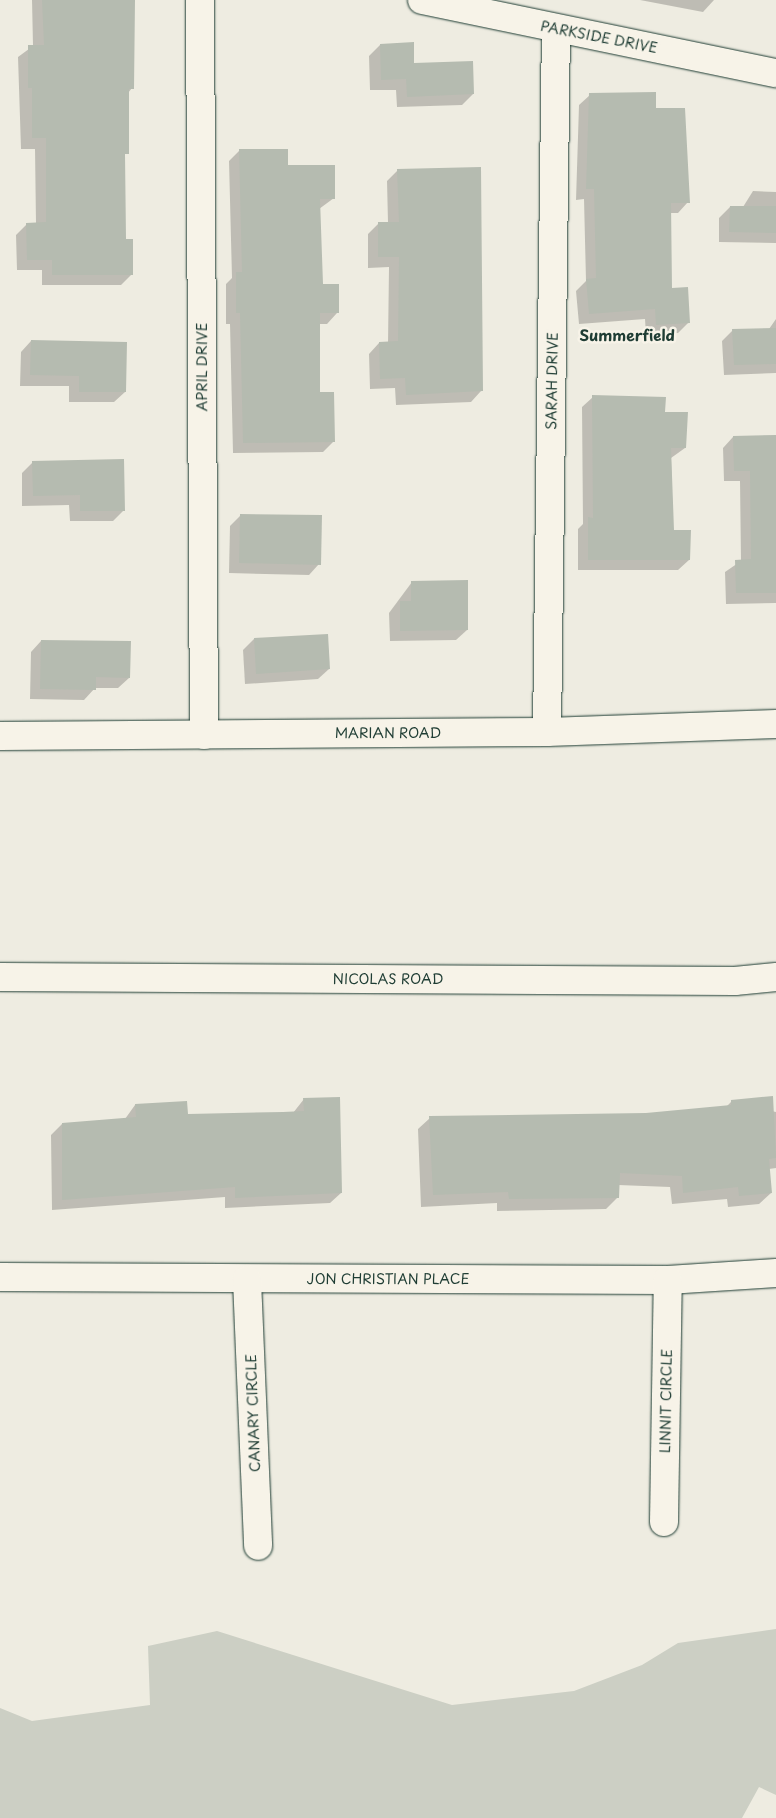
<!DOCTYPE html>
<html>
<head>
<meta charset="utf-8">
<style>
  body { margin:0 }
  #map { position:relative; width:776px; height:1818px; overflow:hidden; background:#eeece1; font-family:"Playpen Sans",sans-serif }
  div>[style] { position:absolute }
  .green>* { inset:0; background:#cccfc4 }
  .shadow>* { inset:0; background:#0003 }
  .building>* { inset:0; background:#b5bbb0 }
  .roads { filter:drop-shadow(0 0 1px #1f3d34) drop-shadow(0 0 1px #1f3d34) }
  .minor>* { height:28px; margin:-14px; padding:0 14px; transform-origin:14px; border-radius:14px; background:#f7f3e8 }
  .secondary>* { height:28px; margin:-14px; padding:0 14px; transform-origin:14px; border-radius:14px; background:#f7f3e8 }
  span { translate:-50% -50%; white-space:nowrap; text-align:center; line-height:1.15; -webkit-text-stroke:5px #f7f3e8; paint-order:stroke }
  .street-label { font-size:14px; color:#1f3d34 }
  .neighbourhood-label { font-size:15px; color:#1f3d34; font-weight:700 }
</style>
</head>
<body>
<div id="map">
  <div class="green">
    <i style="clip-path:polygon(776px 1629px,776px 1795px,759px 1787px,742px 1818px,0 1818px,0 1708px,32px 1721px,150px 1705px,148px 1646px,217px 1631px,452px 1705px,574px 1691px,642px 1665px,678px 1643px)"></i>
  </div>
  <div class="shadow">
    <i style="clip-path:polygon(32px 0,133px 0,132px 88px,128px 93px,124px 157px,125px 241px,132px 274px,121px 285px,42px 285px,42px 270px,17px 270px,16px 235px,27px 224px,36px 224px,35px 149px,21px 149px,18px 57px,33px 46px)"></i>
    <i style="clip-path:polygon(640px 0,714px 0,703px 12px)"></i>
    <i style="clip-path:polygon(380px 45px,413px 64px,473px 94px,462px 105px,397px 107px,396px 90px,370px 90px,369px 56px)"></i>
    <i style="clip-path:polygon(590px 95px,655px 109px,688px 202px,678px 213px,670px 213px,671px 290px,689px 322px,678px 333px,646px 335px,645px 319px,579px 324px,576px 291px,586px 281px,584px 199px,576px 200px,579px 105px)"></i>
    <i style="clip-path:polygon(239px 151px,287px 166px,334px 198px,319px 209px,322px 285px,337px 313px,327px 324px,319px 324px,319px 393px,334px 441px,323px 452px,233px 453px,230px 324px,226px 324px,226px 284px,232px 278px,229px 161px)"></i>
    <i style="clip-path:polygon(398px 170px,481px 391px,471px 402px,396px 405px,395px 388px,370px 389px,369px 354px,379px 343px,388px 343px,389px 267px,368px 268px,368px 234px,379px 223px,388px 223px,387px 181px)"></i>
    <i style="clip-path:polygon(753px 191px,776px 192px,776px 243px,719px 242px,719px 218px,730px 207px,743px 207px)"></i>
    <i style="clip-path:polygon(776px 319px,776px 373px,724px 375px,722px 341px,733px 330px,769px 329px)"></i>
    <i style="clip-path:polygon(31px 341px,125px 392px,114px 402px,69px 402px,69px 386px,20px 386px,21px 352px)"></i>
    <i style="clip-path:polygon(593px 397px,664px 413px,685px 448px,671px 458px,673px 531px,689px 560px,678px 570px,578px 570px,578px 529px,583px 524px,582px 407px)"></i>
    <i style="clip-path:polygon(776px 436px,776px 603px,726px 604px,725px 572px,741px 561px,740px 481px,724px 481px,723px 448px,733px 437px)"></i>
    <i style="clip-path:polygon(33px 462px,124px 510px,113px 521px,70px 521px,69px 505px,22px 506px,22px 473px)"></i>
    <i style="clip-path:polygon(241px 515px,319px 564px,309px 575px,229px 573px,230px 526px)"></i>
    <i style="clip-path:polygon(412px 582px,467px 630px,456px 640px,390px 641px,389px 613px)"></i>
    <i style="clip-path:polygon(254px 639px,329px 669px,318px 679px,245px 684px,243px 650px)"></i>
    <i style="clip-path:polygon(41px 641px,129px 678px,118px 688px,95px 688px,84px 700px,30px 699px,31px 652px)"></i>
    <i style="clip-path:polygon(304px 1099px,341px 1193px,330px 1203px,225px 1208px,225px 1197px,52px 1210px,51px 1135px,62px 1124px,125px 1119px,135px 1105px,187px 1115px,293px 1113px)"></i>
    <i style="clip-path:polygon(731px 1102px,776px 1112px,776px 1168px,769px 1169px,771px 1193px,759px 1204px,728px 1207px,727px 1199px,672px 1204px,670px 1187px,618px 1185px,618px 1197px,606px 1209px,497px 1211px,497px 1203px,421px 1207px,418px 1129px,430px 1118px,647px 1114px,726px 1107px)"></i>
  </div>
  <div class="building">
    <i style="clip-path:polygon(42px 0,135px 0,134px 89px,129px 89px,129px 154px,125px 154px,126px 239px,133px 239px,133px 275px,52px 275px,52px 260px,27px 260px,26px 223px,46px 222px,46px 138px,32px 138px,32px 88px,28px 88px,28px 45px,44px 45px)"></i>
    <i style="clip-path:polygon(414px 42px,414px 63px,473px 61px,474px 94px,407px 97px,406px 79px,381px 80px,380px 44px)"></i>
    <i style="clip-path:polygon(656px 92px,656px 108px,685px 108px,690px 203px,671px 203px,672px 288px,688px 287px,690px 323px,656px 325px,655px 309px,589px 314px,586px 279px,596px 278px,594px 189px,586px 189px,589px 93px)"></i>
    <i style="clip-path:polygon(239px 149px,288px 149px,288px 165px,335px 165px,335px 199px,320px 199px,323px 284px,339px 284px,339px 313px,320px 313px,320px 392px,334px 392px,335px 442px,243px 443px,240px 313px,236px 313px,236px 272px,242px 272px)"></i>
    <i style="clip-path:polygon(481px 167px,483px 391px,406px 395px,405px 378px,380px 379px,379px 342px,398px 341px,399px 257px,378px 257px,378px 222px,399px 222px,397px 169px)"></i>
    <i style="clip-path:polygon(730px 206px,776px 206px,776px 233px,729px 232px)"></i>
    <i style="clip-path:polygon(776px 328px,776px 364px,734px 365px,732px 329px)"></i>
    <i style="clip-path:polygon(31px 340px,127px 342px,126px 392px,79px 392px,79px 376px,30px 375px)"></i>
    <i style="clip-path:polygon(592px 395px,666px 397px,665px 412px,688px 412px,686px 448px,671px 448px,674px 530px,691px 530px,690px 560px,588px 560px,588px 517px,593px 518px)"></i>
    <i style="clip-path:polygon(776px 435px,776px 593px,736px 593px,735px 560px,751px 559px,750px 471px,734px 471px,733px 436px)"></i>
    <i style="clip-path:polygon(124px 459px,125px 511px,80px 511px,80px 495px,33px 496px,32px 461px)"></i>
    <i style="clip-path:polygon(240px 514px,322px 515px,321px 565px,239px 563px)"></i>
    <i style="clip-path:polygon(468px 580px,468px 630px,400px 631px,400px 601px,411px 601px,411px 581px)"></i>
    <i style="clip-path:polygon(328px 634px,330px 669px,256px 674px,254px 638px)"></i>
    <i style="clip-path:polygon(41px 640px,131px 641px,130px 678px,96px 677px,96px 690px,40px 689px)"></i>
    <i style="clip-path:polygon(773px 1096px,776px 1158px,769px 1159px,772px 1193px,739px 1196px,738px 1187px,683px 1193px,682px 1176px,620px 1173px,619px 1198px,509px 1199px,508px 1192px,433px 1195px,429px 1116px,646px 1113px,731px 1105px,731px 1100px)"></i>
    <i style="clip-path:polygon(340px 1097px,342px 1193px,235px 1198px,235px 1187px,62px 1200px,62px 1123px,136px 1117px,135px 1104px,187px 1101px,188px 1114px,283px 1112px,304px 1111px,303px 1098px)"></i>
  </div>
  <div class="roads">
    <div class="minor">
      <i style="left:200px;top:0;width:735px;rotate:89.69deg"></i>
      <i style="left:422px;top:0;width:361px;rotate:11.7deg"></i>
      <i style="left:547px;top:732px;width:703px;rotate:-89.27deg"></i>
      <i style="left:0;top:736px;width:547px;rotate:-0.42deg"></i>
      <i style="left:547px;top:732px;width:229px;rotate:-2deg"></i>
      <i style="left:0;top:1277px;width:668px;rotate:0.26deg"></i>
      <i style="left:668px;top:1280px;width:108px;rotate:-3.7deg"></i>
      <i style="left:247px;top:1280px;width:266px;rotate:87.6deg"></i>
      <i style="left:664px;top:1522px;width:242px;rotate:-89.1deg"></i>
    </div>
    <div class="secondary">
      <i style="left:0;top:977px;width:735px;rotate:0.31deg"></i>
      <i style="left:735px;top:981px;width:41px;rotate:-5.6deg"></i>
    </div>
  </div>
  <div class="street-label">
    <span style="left:599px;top:37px;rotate:11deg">PARKSIDE DRIVE</span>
    <span style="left:202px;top:367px;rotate:-90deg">APRIL DRIVE</span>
    <span style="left:552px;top:381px;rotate:-89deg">SARAH DRIVE</span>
    <span style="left:388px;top:733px">MARIAN ROAD</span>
    <span style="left:388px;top:979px">NICOLAS ROAD</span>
    <span style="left:388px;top:1279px">JON CHRISTIAN PLACE</span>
    <span style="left:666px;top:1401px;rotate:-89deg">LINNIT CIRCLE</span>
    <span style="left:253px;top:1413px;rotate:-92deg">CANARY CIRCLE</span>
  </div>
  <div class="neighbourhood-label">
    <span style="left:627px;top:335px">Summerfield</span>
  </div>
</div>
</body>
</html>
